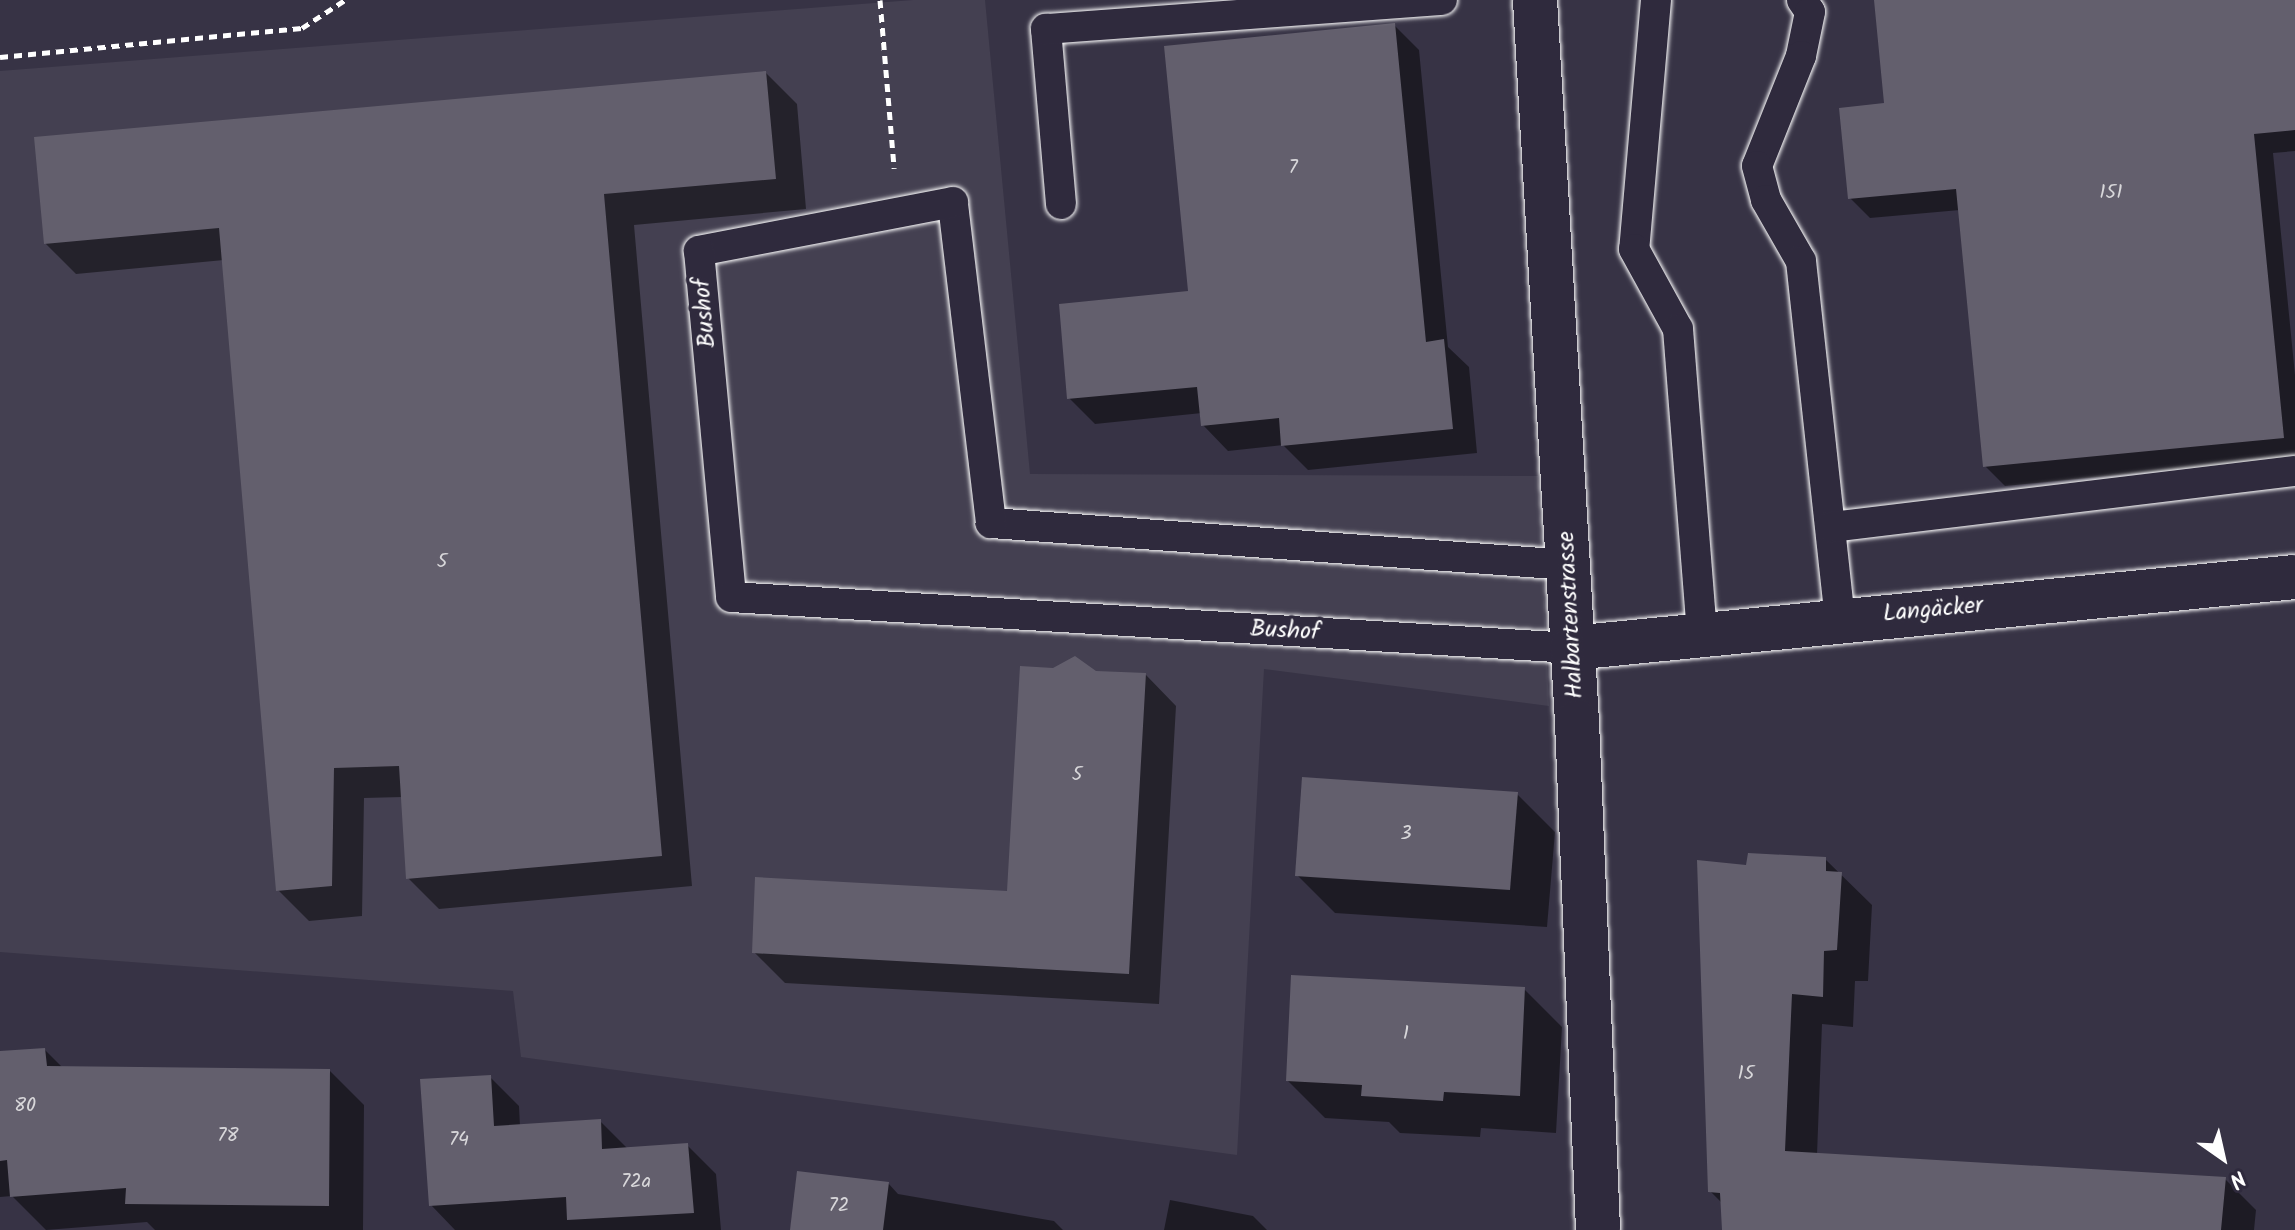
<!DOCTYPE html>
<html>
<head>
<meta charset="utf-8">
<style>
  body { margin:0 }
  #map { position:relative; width:2295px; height:1230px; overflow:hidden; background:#373345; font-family:Kalam,sans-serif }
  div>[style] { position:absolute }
  .built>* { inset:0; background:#444051 }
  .shadow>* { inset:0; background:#0007 }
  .building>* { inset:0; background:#635f6d }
  .path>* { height:5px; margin-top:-2.5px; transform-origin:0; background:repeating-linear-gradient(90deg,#fff 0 8px,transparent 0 14px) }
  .roads { filter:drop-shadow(0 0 2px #fff) drop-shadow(0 0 2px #fff) }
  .service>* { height:30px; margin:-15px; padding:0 15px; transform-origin:15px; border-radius:15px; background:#2f2a3d }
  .minor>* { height:44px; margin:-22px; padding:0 22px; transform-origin:22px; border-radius:22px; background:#2f2a3d }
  span { translate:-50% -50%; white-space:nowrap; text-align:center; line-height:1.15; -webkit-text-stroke:7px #2f2a3d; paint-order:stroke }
  .number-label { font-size:20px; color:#d8d7da }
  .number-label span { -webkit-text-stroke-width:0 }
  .street-label { font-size:24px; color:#fff }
  .north { position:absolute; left:2183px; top:1118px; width:80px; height:80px; -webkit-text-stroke:6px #2f2a3d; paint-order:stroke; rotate:146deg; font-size:22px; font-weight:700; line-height:32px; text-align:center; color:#fff }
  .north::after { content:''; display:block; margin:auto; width:28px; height:36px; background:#fff; clip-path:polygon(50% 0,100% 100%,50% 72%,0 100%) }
</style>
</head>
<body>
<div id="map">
  <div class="built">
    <i style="clip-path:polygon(913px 0,985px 0,1030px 474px,1538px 476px,1549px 706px,1264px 669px,1237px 1155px,521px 1057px,513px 991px,0 952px,0 71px)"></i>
  </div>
  <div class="shadow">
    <i style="clip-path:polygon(1876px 0,2295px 0,2295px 151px,2273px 153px,2295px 375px,2295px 458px,2005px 486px,1985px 466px,1960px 210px,1870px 218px,1850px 198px,1886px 105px)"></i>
    <i style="clip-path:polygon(1394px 25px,1419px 50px,1448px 347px,1469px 367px,1477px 453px,1308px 470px,1283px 445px,1228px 451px,1203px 425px,1202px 413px,1095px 424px,1069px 398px,1190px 293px)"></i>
    <i style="clip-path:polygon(766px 73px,797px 104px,806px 209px,634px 225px,692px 886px,439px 909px,408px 878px,403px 797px,364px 798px,362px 916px,309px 921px,278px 890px,224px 260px,76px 274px,45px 243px)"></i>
    <i style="clip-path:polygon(1095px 673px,1146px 675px,1176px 706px,1159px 1004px,785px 983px,754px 952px,1009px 893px)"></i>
    <i style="clip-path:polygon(1517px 794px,1555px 832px,1547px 927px,1335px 913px,1297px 875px)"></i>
    <i style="clip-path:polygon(1825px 859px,1872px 905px,1868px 981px,1855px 981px,1853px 1027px,1822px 1024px,1817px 1155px,2225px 1179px,2256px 1210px,2254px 1230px,1724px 1230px,1722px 1203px,1710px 1191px,1748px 867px)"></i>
    <i style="clip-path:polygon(1524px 989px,1562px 1027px,1556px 1133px,1481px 1128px,1480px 1137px,1400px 1133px,1389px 1122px,1325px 1118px,1288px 1081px)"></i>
    <i style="clip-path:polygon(45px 1050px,64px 1069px,330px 1071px,364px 1105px,363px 1230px,155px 1230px,147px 1222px,46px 1230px,12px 1196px,0 1197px,0 1053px)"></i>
    <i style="clip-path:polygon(490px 1077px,519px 1106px,520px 1126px,600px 1121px,628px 1149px,687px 1145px,716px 1174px,721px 1230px,455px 1230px,431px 1205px)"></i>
    <i style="clip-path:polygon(888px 1183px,898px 1194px,1054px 1221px,1063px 1230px,792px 1230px)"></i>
    <i style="clip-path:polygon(1170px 1200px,1253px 1216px,1267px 1230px,1164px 1230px)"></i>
  </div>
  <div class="building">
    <i style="clip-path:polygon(1874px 0,2295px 0,2295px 130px,2254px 134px,2284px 438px,1983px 467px,1956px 189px,1848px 199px,1839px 108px,1884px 103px)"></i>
    <i style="clip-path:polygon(1395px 23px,1426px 342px,1444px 339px,1453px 429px,1281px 446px,1279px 418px,1201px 426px,1197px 387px,1067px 399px,1059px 304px,1188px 291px,1164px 46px)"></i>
    <i style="clip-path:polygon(766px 71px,776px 179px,604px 194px,662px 856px,406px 879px,399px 766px,334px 768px,332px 886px,276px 891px,219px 228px,44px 244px,34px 137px)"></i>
    <i style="clip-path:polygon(1075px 656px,1096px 671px,1146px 673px,1129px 974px,752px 953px,755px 877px,1007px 891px,1020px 666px,1053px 668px)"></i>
    <i style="clip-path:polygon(1302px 777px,1518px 792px,1510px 890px,1295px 876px)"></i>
    <i style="clip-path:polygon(1748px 853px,1826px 857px,1826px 871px,1842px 872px,1837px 950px,1824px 951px,1823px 997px,1792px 994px,1785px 1151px,2226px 1177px,2221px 1230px,1722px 1230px,1720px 1193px,1708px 1192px,1697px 860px,1746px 865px)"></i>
    <i style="clip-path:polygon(1291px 975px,1525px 987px,1520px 1096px,1444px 1092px,1443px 1101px,1361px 1096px,1362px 1085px,1286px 1081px)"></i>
    <i style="clip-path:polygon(45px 1048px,47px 1066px,330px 1069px,329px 1206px,125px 1204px,126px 1188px,10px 1197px,7px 1160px,0 1161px,0 1051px)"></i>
    <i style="clip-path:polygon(491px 1075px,494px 1126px,601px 1119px,602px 1149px,688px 1143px,694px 1213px,567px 1220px,566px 1197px,429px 1206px,420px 1079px)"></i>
    <i style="clip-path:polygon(797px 1171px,889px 1182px,883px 1230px,790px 1230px)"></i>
  </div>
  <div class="path">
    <i style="left:880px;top:0;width:169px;rotate:85.2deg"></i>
    <i style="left:0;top:57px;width:303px;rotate:-5.5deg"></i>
    <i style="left:302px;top:28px;width:51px;rotate:-33.1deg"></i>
  </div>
  <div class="roads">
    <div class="service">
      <i style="left:1656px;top:0;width:250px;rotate:95deg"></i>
      <i style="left:1634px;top:249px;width:91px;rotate:61.2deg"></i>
      <i style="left:1678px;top:329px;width:305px;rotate:85.5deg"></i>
      <i style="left:1802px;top:0;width:14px;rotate:56deg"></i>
      <i style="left:1810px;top:12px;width:45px;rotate:101.6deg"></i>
      <i style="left:1801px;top:56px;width:118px;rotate:111.8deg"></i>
      <i style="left:1757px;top:166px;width:35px;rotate:75deg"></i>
      <i style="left:1766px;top:200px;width:70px;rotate:60.2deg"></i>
      <i style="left:1801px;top:261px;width:359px;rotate:83.8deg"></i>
      <i style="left:1061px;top:204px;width:176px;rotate:-94.9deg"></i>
      <i style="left:1046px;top:29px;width:397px;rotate:-4.2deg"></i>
      <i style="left:1831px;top:527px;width:467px;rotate:-6.9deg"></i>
      <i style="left:1569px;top:565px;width:580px;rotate:-175.84deg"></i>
      <i style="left:991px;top:523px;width:323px;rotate:-96.8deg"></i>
      <i style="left:953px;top:202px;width:259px;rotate:169.1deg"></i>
      <i style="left:699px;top:251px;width:347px;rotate:84.7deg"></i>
      <i style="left:731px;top:597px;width:843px;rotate:3.47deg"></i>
    </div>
    <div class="minor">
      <i style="left:1535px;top:0;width:723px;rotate:86.67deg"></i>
      <i style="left:1577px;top:722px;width:508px;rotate:87.63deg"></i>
      <i style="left:1572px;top:648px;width:726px;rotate:-5.61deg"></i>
    </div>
  </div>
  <div class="number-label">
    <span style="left:1293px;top:168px">7</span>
    <span style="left:2111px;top:193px">151</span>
    <span style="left:442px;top:562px">5</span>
    <span style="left:1077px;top:775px">5</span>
    <span style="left:1406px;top:834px">3</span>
    <span style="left:1406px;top:1034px">1</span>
    <span style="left:1746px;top:1074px">15</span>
    <span style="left:25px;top:1106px">80</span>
    <span style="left:228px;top:1136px">78</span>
    <span style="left:459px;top:1140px">74</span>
    <span style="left:636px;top:1182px">72a</span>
    <span style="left:839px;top:1206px">72</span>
  </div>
  <div class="street-label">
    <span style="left:705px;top:313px;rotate:-95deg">Bushof</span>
    <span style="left:1933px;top:610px;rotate:-5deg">Langäcker</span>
    <span style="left:1571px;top:615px;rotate:-93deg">Halbartenstrasse</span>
    <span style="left:1285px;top:631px;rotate:3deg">Bushof</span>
  </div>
  <div class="north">N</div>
</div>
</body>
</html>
